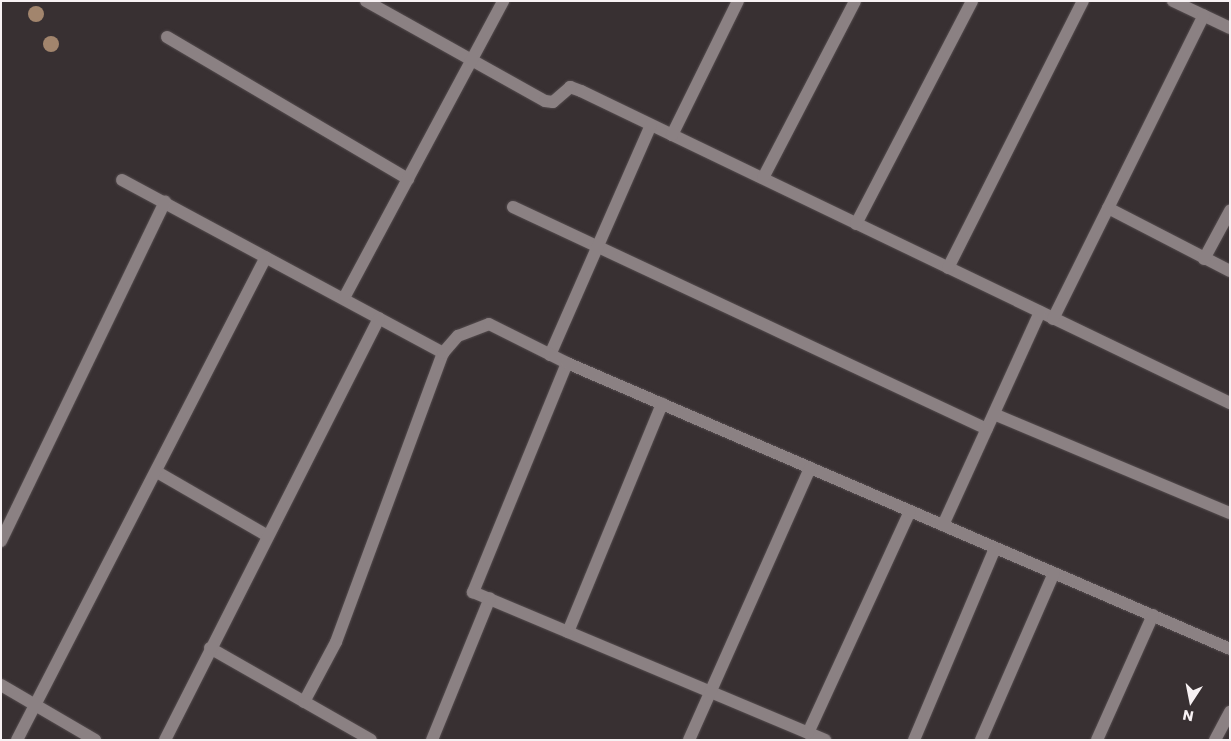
<!DOCTYPE html>
<html>
<head>
<meta charset="utf-8">
<style>
  body { margin:0 }
  #map { position:relative; width:1231px; height:741px; overflow:hidden; background:#383032; font-family:Poppins,sans-serif }
  div>[style] { position:absolute }
  .roads { filter:drop-shadow(0 0 1px #544c4e) drop-shadow(0 0 1px #544c4e) }
  .minor>* { height:12px; margin:-6px; padding:0 6px; transform-origin:6px; border-radius:6px; background:#8b8183 }
  .trees>* { width:16px; height:16px; margin:-8px; border-radius:50%; background:#a2856d }
  span { translate:-50% -50%; white-space:nowrap; text-align:center; line-height:1.15; -webkit-text-stroke:4.5px #383032; paint-order:stroke }
  .frame { position:absolute; inset:0; border:2px solid #f7f1f3; pointer-events:none }
  .north { position:absolute; left:1166px; top:676px; width:50px; height:50px; -webkit-text-stroke:4px #383032; paint-order:stroke; rotate:191deg; font-size:14px; font-weight:700; line-height:20px; text-align:center; color:#f7f1f3 }
  .north::after { content:''; display:block; margin:auto; width:18px; height:22px; background:#f7f1f3; clip-path:polygon(50% 0,100% 100%,50% 72%,0 100%) }
</style>
</head>
<body>
<div id="map">
  <div class="roads">
    <div class="minor">
      <i style="left:366px;top:1px;width:205px;rotate:29.2deg"></i>
      <i style="left:545px;top:101px;width:8px;rotate:7deg"></i>
      <i style="left:553px;top:102px;width:23px;rotate:-41deg"></i>
      <i style="left:570px;top:87px;width:12px;rotate:20deg"></i>
      <i style="left:581px;top:91px;width:720px;rotate:25.68deg"></i>
      <i style="left:1173px;top:1px;width:63px;rotate:25.3deg"></i>
      <i style="left:167px;top:37px;width:280px;rotate:30.5deg"></i>
      <i style="left:672px;top:135px;width:149px;rotate:-63.8deg"></i>
      <i style="left:763px;top:178px;width:199px;rotate:-62.5deg"></i>
      <i style="left:122px;top:180px;width:365px;rotate:28.3deg"></i>
      <i style="left:513px;top:207px;width:523px;rotate:25.1deg"></i>
      <i style="left:1108px;top:208px;width:137px;rotate:27.3deg"></i>
      <i style="left:856px;top:224px;width:251px;rotate:-62.5deg"></i>
      <i style="left:1204px;top:259px;width:55px;rotate:-61.6deg"></i>
      <i style="left:948px;top:268px;width:299px;rotate:-63.2deg"></i>
      <i style="left:344px;top:298px;width:337px;rotate:-61.8deg"></i>
      <i style="left:1053px;top:319px;width:339px;rotate:-63.6deg"></i>
      <i style="left:550px;top:355px;width:251px;rotate:-66.3deg"></i>
      <i style="left:567px;top:363px;width:248px;rotate:112.3deg"></i>
      <i style="left:473px;top:592px;width:382px;rotate:22.8deg"></i>
      <i style="left:994px;top:414px;width:256px;rotate:22.8deg"></i>
      <i style="left:157px;top:472px;width:126px;rotate:30deg"></i>
      <i style="left:943px;top:525px;width:234px;rotate:-65.5deg"></i>
      <i style="left:1px;top:541px;width:377px;rotate:-64.2deg"></i>
      <i style="left:568px;top:632px;width:247px;rotate:-67.6deg"></i>
      <i style="left:210px;top:648px;width:185px;rotate:29.7deg"></i>
      <i style="left:1px;top:685px;width:109px;rotate:30.3deg"></i>
      <i style="left:304px;top:702px;width:68px;rotate:-61.9deg"></i>
      <i style="left:336px;top:642px;width:308px;rotate:-69.7deg"></i>
      <i style="left:443px;top:353px;width:23px;rotate:-49deg"></i>
      <i style="left:458px;top:336px;width:33px;rotate:-21deg"></i>
      <i style="left:489px;top:324px;width:87px;rotate:26.6deg"></i>
      <i style="left:567px;top:363px;width:722px;rotate:23.33deg"></i>
      <i style="left:808px;top:733px;width:244px;rotate:-65.3deg"></i>
      <i style="left:17px;top:740px;width:543px;rotate:-62.73deg"></i>
      <i style="left:165px;top:740px;width:473px;rotate:-63.1deg"></i>
      <i style="left:432px;top:740px;width:153px;rotate:-67.8deg"></i>
      <i style="left:689px;top:740px;width:298px;rotate:-66deg"></i>
      <i style="left:914px;top:740px;width:208px;rotate:-67.1deg"></i>
      <i style="left:981px;top:740px;width:182px;rotate:-66.4deg"></i>
      <i style="left:1097px;top:740px;width:137px;rotate:-65.9deg"></i>
      <i style="left:1215px;top:740px;width:32px;rotate:-62deg"></i>
    </div>
  </div>
  <div class="trees">
    <i style="left:36px;top:14px"></i>
    <i style="left:51px;top:44px"></i>
  </div>
  <div class="frame"></div>
  <div class="north">N</div>
</div>
</body>
</html>
